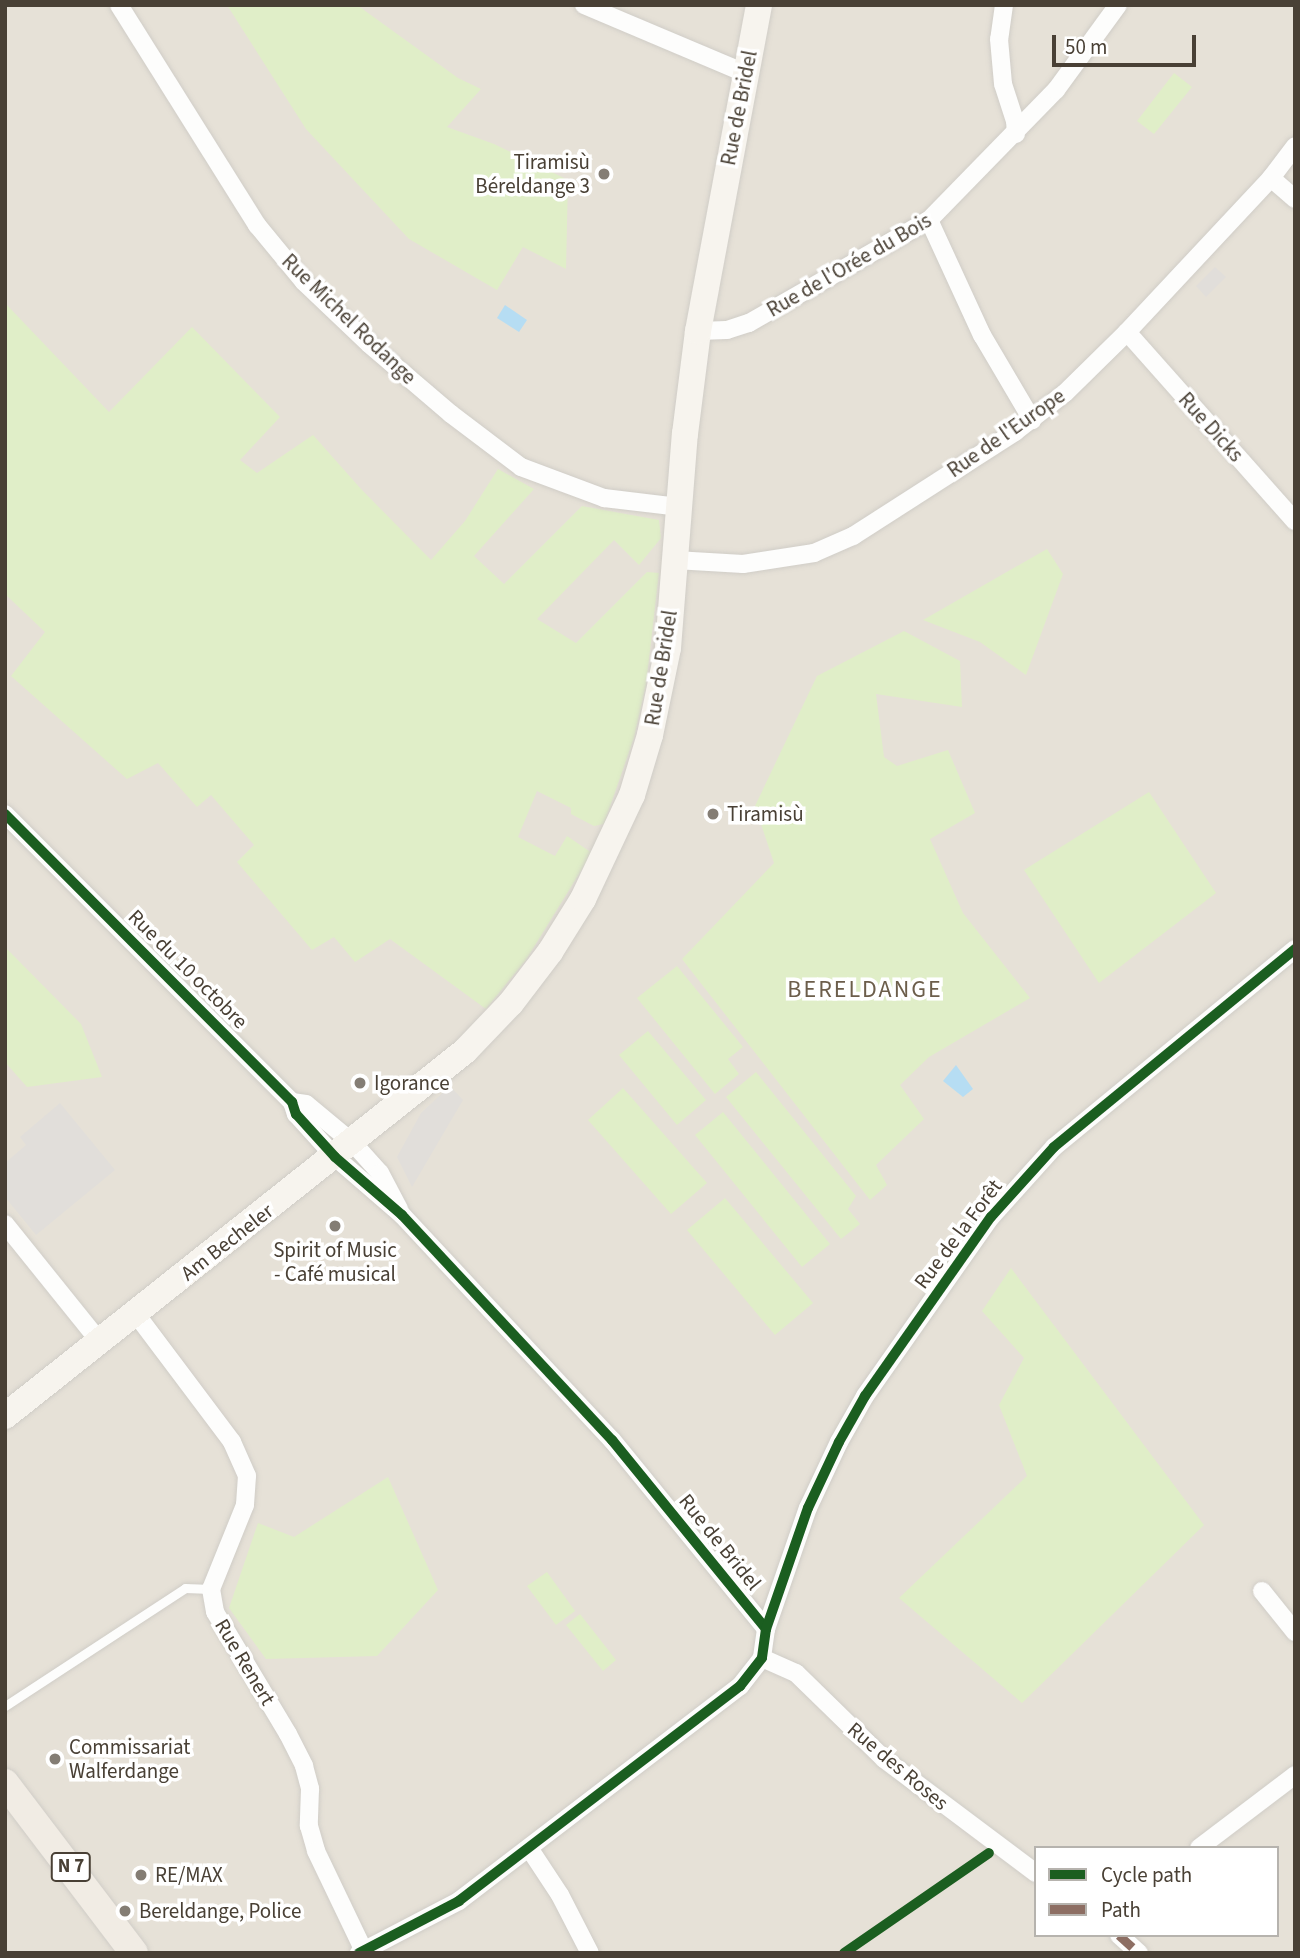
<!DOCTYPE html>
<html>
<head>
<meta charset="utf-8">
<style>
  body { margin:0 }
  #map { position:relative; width:1300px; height:1958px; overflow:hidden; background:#f2efea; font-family:"Source Sans 3",sans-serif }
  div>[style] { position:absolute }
  .residential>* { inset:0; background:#e6e1d7 }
  .green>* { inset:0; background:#e0eec8 }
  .parking>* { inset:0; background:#e1deda }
  .water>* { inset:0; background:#b6ddf3 }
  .roads { filter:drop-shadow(0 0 2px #d0cdc7) drop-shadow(0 0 2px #d0cdc7) }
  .lane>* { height:9px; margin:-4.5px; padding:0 4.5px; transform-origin:4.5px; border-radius:4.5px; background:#fdfdfc }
  .street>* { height:18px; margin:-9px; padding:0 9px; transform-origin:9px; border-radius:9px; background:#fdfdfc }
  .secondary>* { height:26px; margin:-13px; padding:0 13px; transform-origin:13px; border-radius:13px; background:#f7f4ee }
  .primary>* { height:28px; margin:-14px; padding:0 14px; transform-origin:14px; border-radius:14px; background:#f1ece4 }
  .quiet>* { height:9px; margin-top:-4.5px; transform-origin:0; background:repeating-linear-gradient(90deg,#8d6e63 0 18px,transparent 0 27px) }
  .cycleway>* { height:10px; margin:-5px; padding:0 5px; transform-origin:5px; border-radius:5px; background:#1b5e20 }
  .dots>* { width:19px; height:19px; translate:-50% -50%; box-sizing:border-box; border:4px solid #fff; border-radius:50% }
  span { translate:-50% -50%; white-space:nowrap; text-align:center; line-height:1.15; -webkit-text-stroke:7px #fff; paint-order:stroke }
  .shield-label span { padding:2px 5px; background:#fff; border:2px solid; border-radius:5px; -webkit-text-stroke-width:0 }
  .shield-label { font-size:19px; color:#494035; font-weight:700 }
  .street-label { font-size:21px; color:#494035 }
  .poi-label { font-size:21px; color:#494035 }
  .right { translate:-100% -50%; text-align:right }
  .left { translate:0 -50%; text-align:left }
  .quarter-label { font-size:24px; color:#6c5e4b; letter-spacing:2px }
  .frame { position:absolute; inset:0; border:7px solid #494035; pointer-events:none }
  .legend { position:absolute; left:1034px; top:1846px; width:245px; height:91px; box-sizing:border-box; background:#fff; border:2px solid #b6b3ae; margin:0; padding:9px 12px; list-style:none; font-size:21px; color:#494035 }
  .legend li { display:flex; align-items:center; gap:14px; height:35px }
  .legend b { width:35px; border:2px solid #b6b3ae }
  .scale { position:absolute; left:1052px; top:35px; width:144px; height:32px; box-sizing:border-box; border:4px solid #494035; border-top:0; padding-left:9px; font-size:21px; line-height:24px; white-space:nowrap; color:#494035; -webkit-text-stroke:5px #fff; paint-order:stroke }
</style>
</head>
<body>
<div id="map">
  <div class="residential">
    <i style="clip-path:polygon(evenodd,5px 5px,1295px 5px,1295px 1953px,5px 1953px,5px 5px,1036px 1848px,1277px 1848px,1277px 1935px,1036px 1935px,1036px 1848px)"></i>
  </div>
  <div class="green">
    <i style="clip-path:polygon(227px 5px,357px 5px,458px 78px,481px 89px,447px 127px,494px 144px,568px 180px,566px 269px,523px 247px,497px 290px,409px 239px,306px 129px)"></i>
    <i style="clip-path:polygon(1174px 73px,1192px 87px,1154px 134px,1137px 121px)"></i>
    <i style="clip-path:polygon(5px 303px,109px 412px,192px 327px,280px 417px,240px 460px,257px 473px,313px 435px,361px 489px,431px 560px,465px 521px,498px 469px,534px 489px,474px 556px,504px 584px,582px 506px,659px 520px,661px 538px,639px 565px,614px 540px,537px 619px,576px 643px,647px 572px,659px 573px,646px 685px,634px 738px,604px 824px,594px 826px,571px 814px,571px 808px,537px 791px,518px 837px,555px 856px,567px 836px,592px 853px,526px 960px,486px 1009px,390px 939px,355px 962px,334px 937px,312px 950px,237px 862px,254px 845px,211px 795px,197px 807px,158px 763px,127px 779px,11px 676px,45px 632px,5px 594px)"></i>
    <i style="clip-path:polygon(1047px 549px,1063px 574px,1026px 675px,980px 642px,923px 620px)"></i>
    <i style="clip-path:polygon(904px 631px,960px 661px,962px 707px,876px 694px,884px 757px,897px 766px,948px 750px,975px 813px,930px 839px,963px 913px,1030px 998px,929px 1057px,900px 1085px,924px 1119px,876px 1165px,887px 1185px,870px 1200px,682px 959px,774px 863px,755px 806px,817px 676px)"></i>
    <i style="clip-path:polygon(1149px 792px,1216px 893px,1099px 983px,1024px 870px)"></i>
    <i style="clip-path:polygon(5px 947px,81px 1024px,102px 1077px,27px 1087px,5px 1062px)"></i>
    <i style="clip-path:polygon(677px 966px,743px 1047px,728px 1059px,739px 1074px,715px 1094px,637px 998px)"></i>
    <i style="clip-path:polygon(648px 1031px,706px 1100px,677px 1125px,619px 1055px)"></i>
    <i style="clip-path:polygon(756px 1072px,856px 1196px,848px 1209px,860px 1224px,841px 1239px,726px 1097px)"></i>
    <i style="clip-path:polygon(623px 1088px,707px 1183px,671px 1214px,588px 1120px)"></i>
    <i style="clip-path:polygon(723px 1112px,830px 1244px,802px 1267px,695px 1135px)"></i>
    <i style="clip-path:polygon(725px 1198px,813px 1303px,775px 1335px,687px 1230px)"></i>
    <i style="clip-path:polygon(1011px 1268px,1204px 1525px,1022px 1703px,899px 1598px,1027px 1476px,999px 1405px,1024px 1358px,982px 1311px)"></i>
    <i style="clip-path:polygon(388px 1477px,438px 1590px,377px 1656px,266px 1659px,229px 1608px,258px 1523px,294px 1537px)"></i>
    <i style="clip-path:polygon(547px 1572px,575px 1611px,556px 1625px,527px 1586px)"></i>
    <i style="clip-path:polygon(580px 1614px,616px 1660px,603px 1671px,566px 1625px)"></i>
  </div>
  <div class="parking">
    <i style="clip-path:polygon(1215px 267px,1226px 277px,1206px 297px,1196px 286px)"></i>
    <i style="clip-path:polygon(450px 1086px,463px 1100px,412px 1187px,397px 1157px,421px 1113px)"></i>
    <i style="clip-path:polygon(60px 1103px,115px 1170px,36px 1235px,5px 1197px,5px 1163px,26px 1145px,20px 1137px)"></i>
  </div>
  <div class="water">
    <i style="clip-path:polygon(505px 305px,527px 320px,519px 332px,497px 318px)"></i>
    <i style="clip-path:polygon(956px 1065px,973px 1089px,963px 1097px,943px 1081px)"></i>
  </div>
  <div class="roads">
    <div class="lane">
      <i style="left:5px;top:1706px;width:215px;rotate:-33.2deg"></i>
      <i style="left:185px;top:1588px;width:26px;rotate:2deg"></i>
    </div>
    <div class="street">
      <i style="left:119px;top:5px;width:260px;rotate:57.9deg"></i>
      <i style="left:257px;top:225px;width:74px;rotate:50.5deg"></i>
      <i style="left:304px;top:282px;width:90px;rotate:43.6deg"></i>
      <i style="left:369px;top:344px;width:108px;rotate:40.5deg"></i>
      <i style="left:451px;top:414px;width:88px;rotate:37.1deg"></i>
      <i style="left:521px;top:467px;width:89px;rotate:20.5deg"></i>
      <i style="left:604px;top:498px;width:77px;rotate:6.8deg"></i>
      <i style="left:584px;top:5px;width:175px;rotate:22.9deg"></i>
      <i style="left:1004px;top:5px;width:34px;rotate:98deg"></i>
      <i style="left:999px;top:39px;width:45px;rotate:84.9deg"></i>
      <i style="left:1003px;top:84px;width:38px;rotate:72deg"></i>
      <i style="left:1015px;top:120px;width:14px;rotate:86deg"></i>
      <i style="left:1271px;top:178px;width:32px;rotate:41deg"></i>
      <i style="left:929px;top:220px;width:127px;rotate:65.3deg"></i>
      <i style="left:982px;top:335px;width:99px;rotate:59.5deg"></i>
      <i style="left:698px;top:331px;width:29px;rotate:-2deg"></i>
      <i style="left:727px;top:330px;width:23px;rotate:-18deg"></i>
      <i style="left:749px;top:323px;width:207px;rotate:-29.8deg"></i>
      <i style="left:929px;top:220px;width:182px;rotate:-45.7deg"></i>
      <i style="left:1056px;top:90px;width:105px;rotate:-53.9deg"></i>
      <i style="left:1127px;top:332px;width:253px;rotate:48.4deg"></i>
      <i style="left:675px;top:560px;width:68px;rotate:3.4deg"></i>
      <i style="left:743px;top:564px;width:72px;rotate:-8.8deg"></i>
      <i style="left:814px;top:553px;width:43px;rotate:-23.6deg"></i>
      <i style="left:853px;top:536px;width:193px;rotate:-32.7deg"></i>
      <i style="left:1015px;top:432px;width:63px;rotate:-38deg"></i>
      <i style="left:1065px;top:393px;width:87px;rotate:-44.5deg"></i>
      <i style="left:1127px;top:332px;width:211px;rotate:-46.9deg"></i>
      <i style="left:1271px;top:178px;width:40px;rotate:-53deg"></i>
      <i style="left:5px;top:814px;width:407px;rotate:45.1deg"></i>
      <i style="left:292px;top:1102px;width:13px;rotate:72deg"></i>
      <i style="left:296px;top:1114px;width:58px;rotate:47.8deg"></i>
      <i style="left:335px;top:1157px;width:89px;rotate:40.9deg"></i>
      <i style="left:402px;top:1215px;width:308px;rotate:47deg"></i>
      <i style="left:612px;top:1440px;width:244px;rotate:50.8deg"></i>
      <i style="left:766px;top:1629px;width:29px;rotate:98deg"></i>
      <i style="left:762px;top:1658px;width:36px;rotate:128deg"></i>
      <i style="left:740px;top:1686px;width:354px;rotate:142.6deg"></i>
      <i style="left:459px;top:1901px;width:113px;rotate:152.5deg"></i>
      <i style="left:292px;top:1102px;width:14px;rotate:8deg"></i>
      <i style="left:306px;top:1104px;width:61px;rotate:39.7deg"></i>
      <i style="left:353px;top:1143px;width:40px;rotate:48deg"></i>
      <i style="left:380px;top:1173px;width:41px;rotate:62.2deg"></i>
      <i style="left:5px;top:1224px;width:151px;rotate:51.2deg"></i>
      <i style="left:136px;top:1314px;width:160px;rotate:53.1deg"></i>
      <i style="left:232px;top:1442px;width:37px;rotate:66deg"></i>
      <i style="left:247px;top:1476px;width:29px;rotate:94deg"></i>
      <i style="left:245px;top:1505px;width:91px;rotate:112deg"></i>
      <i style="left:211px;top:1589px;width:23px;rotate:80deg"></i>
      <i style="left:215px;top:1612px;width:142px;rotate:59.1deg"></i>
      <i style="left:288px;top:1734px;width:36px;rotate:63deg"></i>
      <i style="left:304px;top:1766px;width:24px;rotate:75deg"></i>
      <i style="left:310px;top:1789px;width:37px;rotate:92deg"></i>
      <i style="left:309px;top:1826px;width:26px;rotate:74deg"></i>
      <i style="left:316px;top:1851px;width:109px;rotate:64.4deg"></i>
      <i style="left:1262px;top:1591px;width:53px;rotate:51.2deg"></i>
      <i style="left:766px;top:1629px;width:128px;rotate:-70.9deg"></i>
      <i style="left:808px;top:1508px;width:73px;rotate:-64.8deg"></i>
      <i style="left:839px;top:1442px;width:53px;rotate:-60.5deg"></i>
      <i style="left:865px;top:1396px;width:219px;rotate:-54.9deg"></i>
      <i style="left:991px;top:1217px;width:94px;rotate:-48deg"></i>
      <i style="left:1054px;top:1147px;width:312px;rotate:-39.4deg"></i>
      <i style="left:762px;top:1658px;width:37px;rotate:24deg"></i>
      <i style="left:796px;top:1673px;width:123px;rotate:44.3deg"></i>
      <i style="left:884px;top:1759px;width:190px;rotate:36.9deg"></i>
      <i style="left:529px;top:1848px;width:56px;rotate:56.6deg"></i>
      <i style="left:560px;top:1895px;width:65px;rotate:62.7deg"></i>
      <i style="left:1199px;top:1848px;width:121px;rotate:-37.2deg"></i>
      <i style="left:1119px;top:1935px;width:27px;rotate:42deg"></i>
    </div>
    <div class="secondary">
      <i style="left:5px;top:1416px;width:587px;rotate:-38.43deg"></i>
      <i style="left:465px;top:1051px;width:66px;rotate:-46.2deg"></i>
      <i style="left:511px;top:1003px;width:64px;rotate:-52.6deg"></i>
      <i style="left:550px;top:952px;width:62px;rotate:-58.1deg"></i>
      <i style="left:583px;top:899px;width:115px;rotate:-64.8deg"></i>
      <i style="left:632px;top:795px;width:63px;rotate:-73.3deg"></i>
      <i style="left:650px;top:735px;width:89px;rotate:-78.3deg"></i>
      <i style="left:668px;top:648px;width:215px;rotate:-85.5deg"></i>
      <i style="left:685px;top:434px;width:104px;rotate:-82.8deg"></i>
      <i style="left:698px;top:331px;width:332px;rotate:-79.4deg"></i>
    </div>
    <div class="primary">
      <i style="left:5px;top:1783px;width:213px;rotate:52.8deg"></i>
    </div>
  </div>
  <div class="quiet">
    <i style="left:1119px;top:1935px;width:27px;rotate:42deg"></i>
  </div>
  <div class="cycleway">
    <i style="left:5px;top:814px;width:407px;rotate:45.1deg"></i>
    <i style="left:292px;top:1102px;width:13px;rotate:72deg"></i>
    <i style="left:296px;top:1114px;width:58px;rotate:47.8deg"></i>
    <i style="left:335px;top:1157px;width:89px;rotate:40.9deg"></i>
    <i style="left:402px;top:1215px;width:308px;rotate:47deg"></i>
    <i style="left:612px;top:1440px;width:244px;rotate:50.8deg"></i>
    <i style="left:766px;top:1629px;width:29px;rotate:98deg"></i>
    <i style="left:762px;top:1658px;width:36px;rotate:128deg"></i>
    <i style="left:740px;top:1686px;width:354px;rotate:142.6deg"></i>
    <i style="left:459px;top:1901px;width:113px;rotate:152.5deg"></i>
    <i style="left:766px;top:1629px;width:128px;rotate:-70.9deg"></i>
    <i style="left:808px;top:1508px;width:73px;rotate:-64.8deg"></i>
    <i style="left:839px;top:1442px;width:53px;rotate:-60.5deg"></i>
    <i style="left:865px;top:1396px;width:219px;rotate:-54.9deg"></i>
    <i style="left:991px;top:1217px;width:94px;rotate:-48deg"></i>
    <i style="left:1054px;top:1147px;width:312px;rotate:-39.4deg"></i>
    <i style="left:844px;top:1953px;width:176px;rotate:-34.6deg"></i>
  </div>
  <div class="dots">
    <i style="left:604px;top:174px;background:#847d74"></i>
    <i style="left:713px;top:814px;background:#847d74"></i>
    <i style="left:360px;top:1083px;background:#847d74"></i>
    <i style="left:335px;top:1226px;background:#847d74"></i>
    <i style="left:55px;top:1759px;background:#847d74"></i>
    <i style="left:141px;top:1875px;background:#847d74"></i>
    <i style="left:125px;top:1911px;background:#847d74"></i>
  </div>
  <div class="shield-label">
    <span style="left:71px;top:1867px">N 7</span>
  </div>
  <div class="street-label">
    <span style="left:739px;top:108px;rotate:-79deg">Rue de Bridel</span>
    <span style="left:849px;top:265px;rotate:-30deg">Rue de l'Orée du Bois</span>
    <span style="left:349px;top:319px;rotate:44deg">Rue Michel Rodange</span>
    <span style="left:1211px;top:427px;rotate:48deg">Rue Dicks</span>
    <span style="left:1006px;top:433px;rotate:-35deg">Rue de l'Europe</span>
    <span style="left:661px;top:668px;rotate:-81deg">Rue de Bridel</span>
    <span style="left:188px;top:969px;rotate:45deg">Rue du 10 octobre</span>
    <span style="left:958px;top:1234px;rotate:-53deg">Rue de la Forêt</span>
    <span style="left:227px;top:1242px;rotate:-38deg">Am Becheler</span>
    <span style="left:720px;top:1542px;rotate:51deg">Rue de Bridel</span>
    <span style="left:245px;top:1662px;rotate:59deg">Rue Renert</span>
    <span style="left:898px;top:1766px;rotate:40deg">Rue des Roses</span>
  </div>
  <div class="poi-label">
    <span class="right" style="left:590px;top:174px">Tiramisù<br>Béreldange 3</span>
    <span class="left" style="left:727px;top:814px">Tiramisù</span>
    <span class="left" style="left:374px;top:1083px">Igorance</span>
    <span style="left:335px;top:1262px">Spirit of Music<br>- Café musical</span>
    <span class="left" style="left:69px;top:1759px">Commissariat<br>Walferdange</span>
    <span class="left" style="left:155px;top:1875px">RE/MAX</span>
    <span class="left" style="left:139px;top:1911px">Bereldange, Police</span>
  </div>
  <div class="quarter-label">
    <span style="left:865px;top:990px">BERELDANGE</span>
  </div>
  <div class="frame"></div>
  <ul class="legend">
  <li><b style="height:9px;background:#1b5e20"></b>Cycle path</li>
  <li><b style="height:9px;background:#8d6e63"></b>Path</li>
  </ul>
  <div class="scale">50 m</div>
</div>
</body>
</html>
